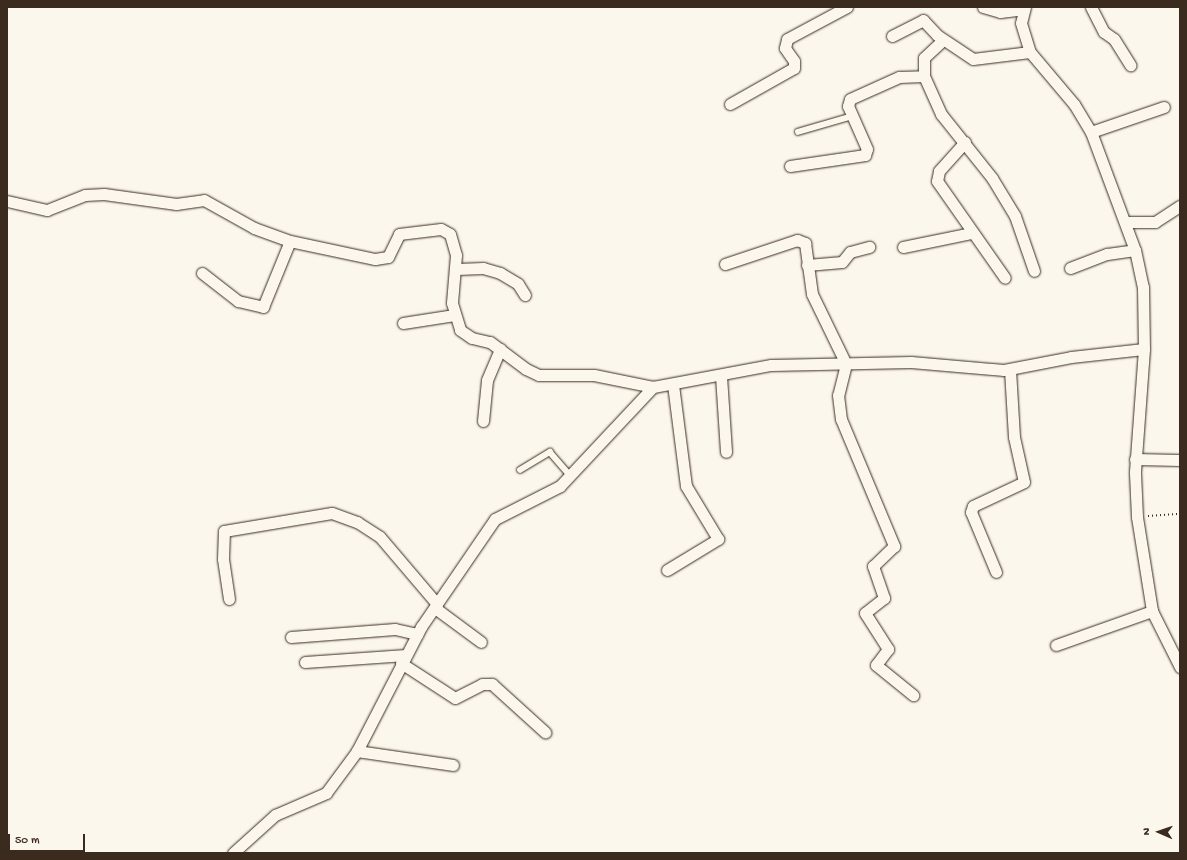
<!DOCTYPE html>
<html>
<head>
<meta charset="utf-8">
<style>
  body { margin:0 }
  #map { position:relative; width:1187px; height:860px; overflow:hidden; background:#fbf7ec; font-family:"Gochi Hand",sans-serif }
  div>[style] { position:absolute }
  .path>* { height:2px; margin-top:-1px; transform-origin:0; background:repeating-linear-gradient(90deg,#3b2a1e 0 1px,transparent 0 4px) }
  .roads { filter:drop-shadow(0 0 1px #3b2a1e) drop-shadow(0 0 1px #3b2a1e) }
  .service>* { height:5.5px; margin:-2.75px; padding:0 2.75px; transform-origin:2.75px; border-radius:2.75px; background:#fbf7ec }
  .minor>* { height:11px; margin:-5.5px; padding:0 5.5px; transform-origin:5.5px; border-radius:5.5px; background:#fbf7ec }
  span { translate:-50% -50%; white-space:nowrap; text-align:center; line-height:1.15; -webkit-text-stroke:3px #fbf7ec; paint-order:stroke }
  .frame { position:absolute; inset:0; border:8px solid #3b2a1e; pointer-events:none }
  .north { position:absolute; left:1139px; top:812px; width:40px; height:40px; -webkit-text-stroke:3px #fbf7ec; paint-order:stroke; rotate:272deg; font-size:11px; font-weight:700; line-height:16px; text-align:center; color:#3b2a1e }
  .north::after { content:''; display:block; margin:auto; width:14px; height:18px; background:#3b2a1e; clip-path:polygon(50% 0,100% 100%,50% 72%,0 100%) }
  .scale { position:absolute; left:8px; top:834px; width:77px; height:18px; box-sizing:border-box; border:2px solid #3b2a1e; border-top:0; padding-left:5px; font-size:12px; line-height:14px; white-space:nowrap; color:#3b2a1e; -webkit-text-stroke:3px #fbf7ec; paint-order:stroke }
</style>
</head>
<body>
<div id="map">
  <div class="path">
    <i style="left:1148px;top:516px;width:32px;rotate:-4deg"></i>
  </div>
  <div class="roads">
    <div class="service">
      <i style="left:798px;top:132px;width:57px;rotate:-16.2deg"></i>
      <i style="left:520px;top:470px;width:35px;rotate:-31deg"></i>
      <i style="left:550px;top:452px;width:30px;rotate:49deg"></i>
    </div>
    <div class="minor">
      <i style="left:983px;top:7px;width:18px;rotate:16deg"></i>
      <i style="left:1000px;top:12px;width:23px;rotate:-7deg"></i>
      <i style="left:1025px;top:7px;width:16px;rotate:104deg"></i>
      <i style="left:1021px;top:23px;width:30px;rotate:73deg"></i>
      <i style="left:1030px;top:52px;width:68px;rotate:49.8deg"></i>
      <i style="left:1074px;top:104px;width:33px;rotate:59deg"></i>
      <i style="left:1091px;top:132px;width:126px;rotate:69.6deg"></i>
      <i style="left:1135px;top:250px;width:38px;rotate:78deg"></i>
      <i style="left:1143px;top:287px;width:62px;rotate:89.1deg"></i>
      <i style="left:1144px;top:349px;width:124px;rotate:94.2deg"></i>
      <i style="left:1135px;top:473px;width:44px;rotate:87.4deg"></i>
      <i style="left:1137px;top:517px;width:95px;rotate:80.9deg"></i>
      <i style="left:1152px;top:611px;width:63px;rotate:63.4deg"></i>
      <i style="left:1091px;top:7px;width:28px;rotate:63deg"></i>
      <i style="left:1104px;top:32px;width:12px;rotate:35deg"></i>
      <i style="left:1114px;top:39px;width:31px;rotate:58deg"></i>
      <i style="left:892px;top:36px;width:35px;rotate:-27deg"></i>
      <i style="left:923px;top:20px;width:21px;rotate:47deg"></i>
      <i style="left:937px;top:35px;width:43px;rotate:33.7deg"></i>
      <i style="left:973px;top:59px;width:57px;rotate:-7deg"></i>
      <i style="left:943px;top:40px;width:26px;rotate:137deg"></i>
      <i style="left:924px;top:58px;width:18px;rotate:90deg"></i>
      <i style="left:924px;top:76px;width:42px;rotate:65.9deg"></i>
      <i style="left:941px;top:114px;width:82px;rotate:51.4deg"></i>
      <i style="left:992px;top:178px;width:44px;rotate:58.8deg"></i>
      <i style="left:1015px;top:216px;width:58px;rotate:70.9deg"></i>
      <i style="left:730px;top:104px;width:73px;rotate:-29.4deg"></i>
      <i style="left:794px;top:68px;width:7px;rotate:-90deg"></i>
      <i style="left:794px;top:61px;width:16px;rotate:-125deg"></i>
      <i style="left:785px;top:48px;width:9px;rotate:-77deg"></i>
      <i style="left:787px;top:39px;width:68px;rotate:-28.1deg"></i>
      <i style="left:1091px;top:132px;width:77px;rotate:-18.9deg"></i>
      <i style="left:965px;top:142px;width:39px;rotate:132deg"></i>
      <i style="left:939px;top:171px;width:10px;rotate:101deg"></i>
      <i style="left:937px;top:181px;width:118px;rotate:55deg"></i>
      <i style="left:790px;top:166px;width:76px;rotate:-8.3deg"></i>
      <i style="left:865px;top:155px;width:6px;rotate:-72deg"></i>
      <i style="left:867px;top:149px;width:47px;rotate:-113.8deg"></i>
      <i style="left:848px;top:106px;width:7px;rotate:-74deg"></i>
      <i style="left:850px;top:99px;width:54px;rotate:-24.2deg"></i>
      <i style="left:899px;top:77px;width:25px;rotate:-2deg"></i>
      <i style="left:7px;top:201px;width:41px;rotate:12.7deg"></i>
      <i style="left:47px;top:210px;width:41px;rotate:-21.5deg"></i>
      <i style="left:85px;top:195px;width:19px;rotate:-3deg"></i>
      <i style="left:104px;top:194px;width:73px;rotate:7.9deg"></i>
      <i style="left:176px;top:204px;width:28px;rotate:-8deg"></i>
      <i style="left:204px;top:200px;width:57px;rotate:29.2deg"></i>
      <i style="left:254px;top:228px;width:38px;rotate:20deg"></i>
      <i style="left:290px;top:241px;width:87px;rotate:12deg"></i>
      <i style="left:375px;top:259px;width:13px;rotate:-9deg"></i>
      <i style="left:388px;top:257px;width:25px;rotate:-64deg"></i>
      <i style="left:399px;top:234px;width:42px;rotate:-6.8deg"></i>
      <i style="left:441px;top:229px;width:10px;rotate:29deg"></i>
      <i style="left:450px;top:234px;width:22px;rotate:74deg"></i>
      <i style="left:456px;top:255px;width:48px;rotate:94.8deg"></i>
      <i style="left:452px;top:303px;width:28px;rotate:73deg"></i>
      <i style="left:460px;top:330px;width:14px;rotate:34deg"></i>
      <i style="left:472px;top:338px;width:18px;rotate:13deg"></i>
      <i style="left:490px;top:342px;width:45px;rotate:36.9deg"></i>
      <i style="left:526px;top:369px;width:14px;rotate:25deg"></i>
      <i style="left:539px;top:375px;width:55px"></i>
      <i style="left:594px;top:375px;width:60px;rotate:11.5deg"></i>
      <i style="left:653px;top:387px;width:120px;rotate:-10.6deg"></i>
      <i style="left:771px;top:365px;width:140px;rotate:-1.2deg"></i>
      <i style="left:911px;top:362px;width:93px;rotate:4.9deg"></i>
      <i style="left:1004px;top:370px;width:68px;rotate:-11deg"></i>
      <i style="left:1071px;top:357px;width:73px;rotate:-6.3deg"></i>
      <i style="left:1126px;top:222px;width:29px"></i>
      <i style="left:1155px;top:222px;width:30px;rotate:-33deg"></i>
      <i style="left:903px;top:247px;width:69px;rotate:-11.6deg"></i>
      <i style="left:725px;top:264px;width:76px;rotate:-18.4deg"></i>
      <i style="left:797px;top:240px;width:9px;rotate:21deg"></i>
      <i style="left:805px;top:243px;width:51px;rotate:82.2deg"></i>
      <i style="left:812px;top:294px;width:78px;rotate:64.1deg"></i>
      <i style="left:846px;top:364px;width:32px;rotate:104deg"></i>
      <i style="left:838px;top:395px;width:24px;rotate:83deg"></i>
      <i style="left:841px;top:419px;width:138px;rotate:67.3deg"></i>
      <i style="left:894px;top:546px;width:29px;rotate:136deg"></i>
      <i style="left:873px;top:566px;width:34px;rotate:71deg"></i>
      <i style="left:884px;top:598px;width:24px;rotate:142deg"></i>
      <i style="left:865px;top:613px;width:43px;rotate:57.4deg"></i>
      <i style="left:888px;top:649px;width:20px;rotate:127deg"></i>
      <i style="left:876px;top:665px;width:48px;rotate:39deg"></i>
      <i style="left:807px;top:265px;width:35px;rotate:-5deg"></i>
      <i style="left:842px;top:262px;width:13px;rotate:-51deg"></i>
      <i style="left:850px;top:252px;width:20px;rotate:-15deg"></i>
      <i style="left:1070px;top:268px;width:40px;rotate:-21deg"></i>
      <i style="left:1107px;top:254px;width:28px;rotate:-8deg"></i>
      <i style="left:457px;top:269px;width:26px;rotate:-2deg"></i>
      <i style="left:483px;top:268px;width:18px;rotate:16deg"></i>
      <i style="left:500px;top:273px;width:21px;rotate:31deg"></i>
      <i style="left:518px;top:284px;width:13px;rotate:58deg"></i>
      <i style="left:202px;top:273px;width:46px;rotate:37.9deg"></i>
      <i style="left:238px;top:301px;width:26px;rotate:13deg"></i>
      <i style="left:263px;top:307px;width:71px;rotate:-67.8deg"></i>
      <i style="left:403px;top:323px;width:52px;rotate:-8.9deg"></i>
      <i style="left:721px;top:376px;width:76px;rotate:86.2deg"></i>
      <i style="left:483px;top:421px;width:41px;rotate:-84.4deg"></i>
      <i style="left:487px;top:380px;width:34px;rotate:-67deg"></i>
      <i style="left:1135px;top:459px;width:45px;rotate:1.3deg"></i>
      <i style="left:667px;top:570px;width:60px;rotate:-31.3deg"></i>
      <i style="left:718px;top:539px;width:62px;rotate:-121.1deg"></i>
      <i style="left:686px;top:486px;width:103px;rotate:-97.3deg"></i>
      <i style="left:996px;top:572px;width:65px;rotate:-112.6deg"></i>
      <i style="left:971px;top:512px;width:6px;rotate:-72deg"></i>
      <i style="left:973px;top:506px;width:56px;rotate:-25.2deg"></i>
      <i style="left:1024px;top:482px;width:46px;rotate:-102.5deg"></i>
      <i style="left:1014px;top:437px;width:67px;rotate:-93.4deg"></i>
      <i style="left:229px;top:599px;width:40px;rotate:-98.5deg"></i>
      <i style="left:223px;top:559px;width:28px;rotate:-88deg"></i>
      <i style="left:224px;top:531px;width:109px;rotate:-9.5deg"></i>
      <i style="left:332px;top:513px;width:27px;rotate:20deg"></i>
      <i style="left:357px;top:522px;width:27px;rotate:33deg"></i>
      <i style="left:380px;top:537px;width:88px;rotate:49.6deg"></i>
      <i style="left:435px;top:608px;width:57px;rotate:36.5deg"></i>
      <i style="left:291px;top:637px;width:104px;rotate:-4.4deg"></i>
      <i style="left:395px;top:629px;width:23px;rotate:13deg"></i>
      <i style="left:1056px;top:645px;width:102px;rotate:-19.5deg"></i>
      <i style="left:305px;top:662px;width:101px;rotate:-4deg"></i>
      <i style="left:401px;top:663px;width:64px;rotate:32.9deg"></i>
      <i style="left:455px;top:698px;width:30px;rotate:-27deg"></i>
      <i style="left:482px;top:684px;width:10px"></i>
      <i style="left:492px;top:684px;width:72px;rotate:42.2deg"></i>
      <i style="left:357px;top:751px;width:97px;rotate:8.3deg"></i>
      <i style="left:233px;top:853px;width:57px;rotate:-42.1deg"></i>
      <i style="left:275px;top:815px;width:56px;rotate:-23.3deg"></i>
      <i style="left:326px;top:793px;width:52px;rotate:-53.6deg"></i>
      <i style="left:357px;top:751px;width:140px;rotate:-62.7deg"></i>
      <i style="left:421px;top:627px;width:131px;rotate:-55.6deg"></i>
      <i style="left:495px;top:519px;width:73px;rotate:-26.9deg"></i>
      <i style="left:560px;top:486px;width:136px;rotate:-46.8deg"></i>
    </div>
  </div>
  <div class="frame"></div>
  <div class="north">N</div>
  <div class="scale">50 m</div>
</div>
</body>
</html>
